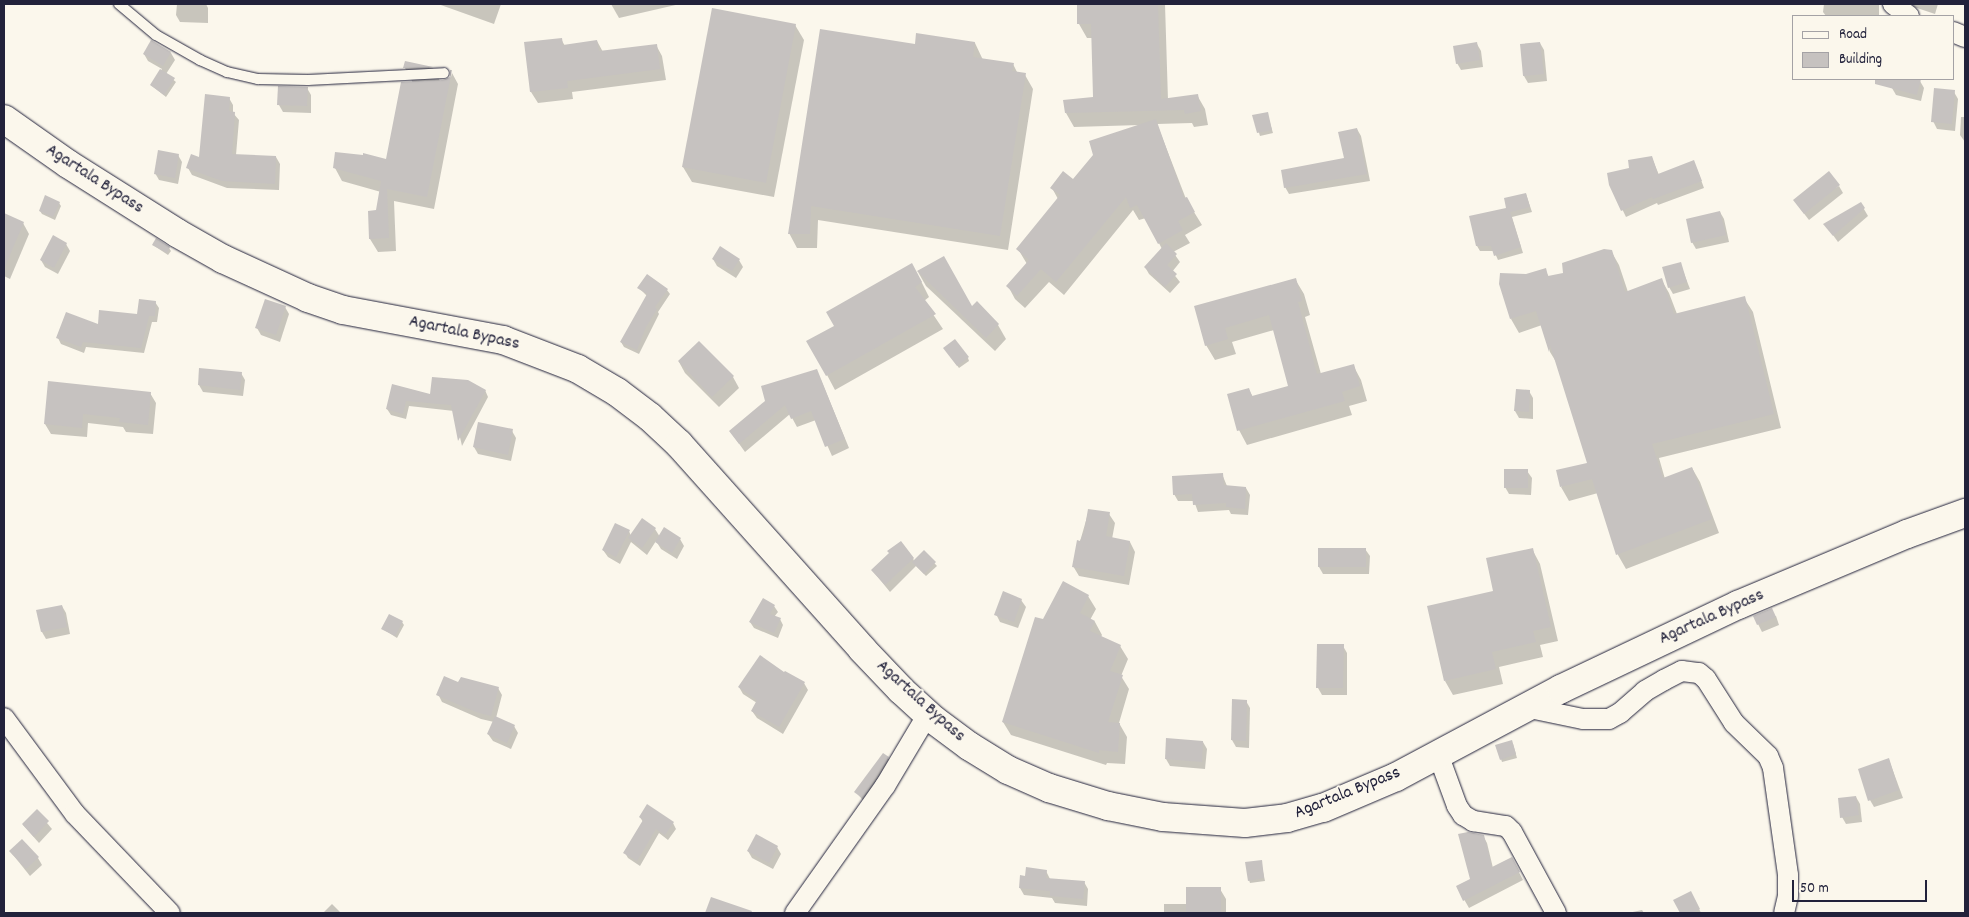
<!DOCTYPE html>
<html>
<head>
<meta charset="utf-8">
<style>
  body { margin:0 }
  #map { position:relative; width:1969px; height:917px; overflow:hidden; background:#fbf7ec; font-family:Dekko,sans-serif }
  div>[style] { position:absolute }
  .shadow>* { inset:0; background:#0003 }
  .building>* { inset:0; background:#c6c2c0 }
  .roads { filter:drop-shadow(0 0 1px #22223b) drop-shadow(0 0 1px #22223b) }
  .lane>* { height:10px; margin:-5px; padding:0 5px; transform-origin:5px; border-radius:5px; background:#fbf7ec }
  .street>* { height:20px; margin:-10px; padding:0 10px; transform-origin:10px; border-radius:10px; background:#fbf7ec }
  .highway>* { height:28px; margin:-14px; padding:0 14px; transform-origin:14px; border-radius:14px; background:#fbf7ec }
  span { translate:-50% -50%; white-space:nowrap; text-align:center; line-height:1.15; -webkit-text-stroke:4px #fbf7ec; paint-order:stroke }
  .street-label { font-size:18px; color:#22223b }
  .frame { position:absolute; inset:0; border:5px solid #22223b; pointer-events:none }
  .legend { position:absolute; left:1792px; top:15px; width:162px; height:65px; box-sizing:border-box; background:#fbf7ec; border:1px solid #a4a2a5; margin:0; padding:6px 9px; list-style:none; font-size:15px; color:#22223b }
  .legend li { display:flex; align-items:center; gap:10px; height:25px }
  .legend b { width:25px; border:1px solid #a4a2a5 }
  .scale { position:absolute; left:1792px; top:880px; width:135px; height:22px; box-sizing:border-box; border:2px solid #22223b; border-top:0; padding-left:6px; font-size:15px; line-height:18px; white-space:nowrap; color:#22223b; -webkit-text-stroke:4px #fbf7ec; paint-order:stroke }
</style>
</head>
<body>
<div id="map">
  <div class="shadow">
    <i style="clip-path:polygon(177px 4px,206px 4px,208px 8px,208px 23px,180px 22px,176px 15px)"></i>
    <i style="clip-path:polygon(438px 4px,501px 4px,494px 24px)"></i>
    <i style="clip-path:polygon(611px 4px,680px 4px,619px 18px)"></i>
    <i style="clip-path:polygon(1078px 4px,1165px 4px,1168px 100px,1197px 95px,1205px 109px,1208px 125px,1194px 127px,1192px 123px,1157px 124px,1186px 199px,1202px 225px,1185px 235px,1190px 243px,1173px 252px,1180px 262px,1172px 272px,1180px 282px,1170px 293px,1149px 274px,1145px 267px,1162px 249px,1146px 218px,1139px 220px,1133px 210px,1064px 295px,1049px 282px,1025px 308px,1015px 299px,1008px 286px,1027px 264px,1018px 249px,1058px 199px,1052px 188px,1073px 181px,1140px 125px,1074px 127px,1066px 113px,1094px 98px,1092px 38px,1087px 38px,1079px 24px)"></i>
    <i style="clip-path:polygon(1824px 4px,1879px 4px,1879px 16px,1826px 16px,1823px 12px)"></i>
    <i style="clip-path:polygon(1912px 4px,1938px 4px,1935px 14px,1914px 7px)"></i>
    <i style="clip-path:polygon(795px 25px,804px 40px,774px 197px,692px 182px,683px 167px)"></i>
    <i style="clip-path:polygon(561px 39px,565px 46px,597px 41px,603px 52px,656px 45px,662px 56px,666px 80px,572px 92px,573px 99px,538px 103px,531px 92px,526px 43px)"></i>
    <i style="clip-path:polygon(975px 43px,983px 60px,1013px 64px,1018px 74px,1025px 75px,1033px 89px,1008px 250px,818px 220px,817px 248px,797px 248px,789px 233px,916px 45px)"></i>
    <i style="clip-path:polygon(1540px 43px,1544px 50px,1547px 81px,1528px 83px,1524px 76px,1521px 46px)"></i>
    <i style="clip-path:polygon(1477px 44px,1481px 51px,1483px 67px,1461px 70px,1457px 63px)"></i>
    <i style="clip-path:polygon(171px 53px,175px 60px,166px 74px,176px 82px,166px 97px,151px 85px,162px 69px,148px 61px,144px 54px)"></i>
    <i style="clip-path:polygon(406px 62px,433px 68px,440px 81px,451px 77px,452px 73px,458px 84px,434px 209px,394px 201px,396px 251px,378px 252px,370px 239px,381px 192px,342px 181px,335px 168px,387px 161px,413px 83px,405px 68px)"></i>
    <i style="clip-path:polygon(1894px 79px,1920px 81px,1924px 88px,1921px 101px,1896px 95px,1892px 88px)"></i>
    <i style="clip-path:polygon(279px 88px,307px 88px,311px 95px,311px 113px,283px 112px,279px 105px)"></i>
    <i style="clip-path:polygon(1954px 92px,1958px 99px,1955px 131px,1937px 129px,1933px 121px)"></i>
    <i style="clip-path:polygon(229px 98px,233px 105px,233px 113px,239px 120px,236px 155px,276px 157px,280px 164px,279px 190px,227px 188px,192px 175px,188px 168px,200px 159px)"></i>
    <i style="clip-path:polygon(1267px 113px,1273px 133px,1260px 136px,1254px 116px)"></i>
    <i style="clip-path:polygon(1961px 117px,1965px 117px,1965px 142px,1960px 135px)"></i>
    <i style="clip-path:polygon(1357px 129px,1361px 136px,1370px 181px,1289px 194px,1285px 187px,1345px 159px)"></i>
    <i style="clip-path:polygon(178px 155px,182px 162px,178px 184px,159px 180px,155px 173px)"></i>
    <i style="clip-path:polygon(1652px 158px,1659px 175px,1697px 169px,1704px 188px,1658px 205px,1657px 203px,1626px 217px,1610px 184px,1630px 169px)"></i>
    <i style="clip-path:polygon(1839px 186px,1843px 193px,1809px 220px,1799px 207px)"></i>
    <i style="clip-path:polygon(1526px 194px,1532px 212px,1512px 217px,1523px 253px,1498px 260px,1494px 251px,1480px 251px,1477px 246px,1508px 209px)"></i>
    <i style="clip-path:polygon(59px 203px,61px 206px,55px 220px,42px 214px,40px 211px)"></i>
    <i style="clip-path:polygon(1861px 204px,1868px 216px,1838px 242px,1825px 224px)"></i>
    <i style="clip-path:polygon(1720px 212px,1724px 219px,1729px 242px,1696px 249px,1692px 242px)"></i>
    <i style="clip-path:polygon(4px 214px,23px 223px,29px 234px,10px 279px,4px 276px)"></i>
    <i style="clip-path:polygon(66px 244px,70px 251px,58px 274px,45px 267px,41px 260px)"></i>
    <i style="clip-path:polygon(153px 245px,169px 248px,171px 251px,168px 255px)"></i>
    <i style="clip-path:polygon(1611px 251px,1619px 265px,1628px 292px,1661px 279px,1669px 293px,1677px 314px,1744px 298px,1753px 312px,1781px 428px,1659px 458px,1665px 479px,1692px 468px,1700px 482px,1719px 533px,1626px 569px,1618px 555px,1598px 493px,1569px 501px,1561px 487px,1589px 464px,1558px 365px,1550px 352px,1542px 325px,1519px 333px,1511px 319px,1526px 276px,1545px 270px,1549px 277px,1565px 274px)"></i>
    <i style="clip-path:polygon(713px 259px,739px 260px,743px 267px,736px 278px,717px 266px)"></i>
    <i style="clip-path:polygon(1680px 263px,1690px 289px,1673px 294px,1669px 287px)"></i>
    <i style="clip-path:polygon(918px 272px,998px 325px,1006px 339px,995px 351px,926px 286px)"></i>
    <i style="clip-path:polygon(920px 279px,929px 297px,924px 301px,943px 329px,835px 390px,827px 375px)"></i>
    <i style="clip-path:polygon(1295px 279px,1304px 294px,1310px 315px,1305px 317px,1321px 374px,1353px 365px,1361px 380px,1367px 401px,1349px 406px,1352px 415px,1247px 445px,1239px 430px,1249px 390px,1253px 397px,1290px 387px,1274px 330px,1232px 342px,1236px 354px,1215px 360px,1206px 345px,1196px 307px)"></i>
    <i style="clip-path:polygon(639px 288px,667px 290px,670px 294px,658px 312px,659px 314px,639px 354px,624px 347px,621px 342px,647px 296px)"></i>
    <i style="clip-path:polygon(155px 302px,159px 308px,157px 322px,152px 322px,144px 353px,86px 347px,84px 353px,61px 344px,58px 338px,138px 315px)"></i>
    <i style="clip-path:polygon(285px 307px,289px 314px,280px 342px,261px 335px,257px 328px)"></i>
    <i style="clip-path:polygon(699px 342px,733px 377px,739px 388px,719px 407px,685px 373px,679px 362px)"></i>
    <i style="clip-path:polygon(946px 351px,968px 358px,969px 361px,959px 368px)"></i>
    <i style="clip-path:polygon(200px 369px,241px 373px,245px 380px,243px 396px,203px 392px,199px 385px)"></i>
    <i style="clip-path:polygon(821px 380px,849px 448px,832px 456px,816px 420px,797px 427px,790px 414px,745px 452px,730px 431px)"></i>
    <i style="clip-path:polygon(393px 385px,431px 395px,485px 390px,488px 397px,462px 446px,454px 411px,409px 406px,406px 419px,391px 415px,387px 409px)"></i>
    <i style="clip-path:polygon(1529px 391px,1533px 398px,1533px 419px,1519px 418px,1515px 411px)"></i>
    <i style="clip-path:polygon(150px 393px,156px 403px,153px 434px,126px 432px,123px 427px,88px 423px,87px 437px,51px 434px,45px 424px)"></i>
    <i style="clip-path:polygon(512px 431px,516px 438px,511px 461px,478px 454px,474px 447px)"></i>
    <i style="clip-path:polygon(1527px 471px,1532px 478px,1531px 495px,1509px 494px,1505px 487px)"></i>
    <i style="clip-path:polygon(1222px 474px,1227px 486px,1246px 488px,1250px 495px,1248px 515px,1231px 514px,1229px 510px,1198px 512px,1194px 501px,1178px 501px,1174px 494px)"></i>
    <i style="clip-path:polygon(1089px 510px,1109px 514px,1115px 523px,1112px 539px,1130px 542px,1135px 552px,1129px 585px,1079px 576px,1073px 566px)"></i>
    <i style="clip-path:polygon(642px 520px,655px 529px,660px 537px,680px 539px,684px 546px,677px 559px,661px 549px,656px 541px,647px 555px,631px 542px,620px 564px,608px 557px,603px 550px,629px 531px,631px 536px)"></i>
    <i style="clip-path:polygon(1365px 549px,1370px 556px,1369px 574px,1323px 574px,1319px 567px)"></i>
    <i style="clip-path:polygon(1532px 549px,1540px 564px,1558px 641px,1540px 645px,1543px 657px,1499px 667px,1503px 684px,1453px 695px,1445px 681px,1495px 592px)"></i>
    <i style="clip-path:polygon(924px 552px,937px 566px,926px 576px,916px 566px,890px 592px,872px 570px,913px 558px,914px 561px)"></i>
    <i style="clip-path:polygon(1064px 583px,1088px 596px,1096px 609px,1090px 620px,1095px 622px,1102px 635px,1101px 637px,1120px 646px,1128px 659px,1121px 676px,1129px 689px,1119px 723px,1127px 737px,1125px 764px,1107px 763px,1106px 765px,1011px 735px,1003px 722px,1044px 621px)"></i>
    <i style="clip-path:polygon(1021px 600px,1026px 607px,1018px 628px,1000px 622px,996px 614px)"></i>
    <i style="clip-path:polygon(62px 606px,66px 613px,70px 634px,46px 639px,42px 632px,38px 611px)"></i>
    <i style="clip-path:polygon(774px 606px,778px 612px,774px 617px,780px 619px,783px 625px,778px 638px,754px 628px,750px 622px)"></i>
    <i style="clip-path:polygon(1754px 616px,1776px 616px,1779px 625px,1762px 632px)"></i>
    <i style="clip-path:polygon(402px 622px,404px 625px,397px 638px,383px 629px)"></i>
    <i style="clip-path:polygon(1343px 646px,1347px 653px,1347px 695px,1322px 695px,1318px 688px)"></i>
    <i style="clip-path:polygon(459px 683px,498px 688px,502px 695px,496px 718px,514px 726px,518px 733px,511px 749px,493px 741px,488px 734px,494px 722px,481px 719px,442px 702px,438px 694px)"></i>
    <i style="clip-path:polygon(804px 683px,808px 690px,783px 734px,757px 718px,752px 711px,757px 703px,743px 694px,739px 687px)"></i>
    <i style="clip-path:polygon(1246px 701px,1250px 708px,1249px 748px,1236px 747px,1232px 740px)"></i>
    <i style="clip-path:polygon(1203px 742px,1207px 749px,1205px 769px,1170px 766px,1166px 759px)"></i>
    <i style="clip-path:polygon(1513px 744px,1517px 758px,1502px 762px,1501px 759px)"></i>
    <i style="clip-path:polygon(888px 758px,892px 765px,866px 804px,856px 792px)"></i>
    <i style="clip-path:polygon(1889px 760px,1903px 798px,1874px 807px,1870px 800px)"></i>
    <i style="clip-path:polygon(1856px 797px,1860px 804px,1862px 822px,1846px 824px,1842px 817px)"></i>
    <i style="clip-path:polygon(37px 811px,52px 829px,39px 843px,23px 825px)"></i>
    <i style="clip-path:polygon(640px 817px,673px 823px,676px 829px,668px 840px,659px 833px,640px 866px,628px 858px,625px 853px,643px 822px)"></i>
    <i style="clip-path:polygon(1483px 836px,1487px 843px,1493px 868px,1512px 859px,1523px 880px,1469px 908px,1457px 887px,1471px 880px)"></i>
    <i style="clip-path:polygon(777px 847px,781px 854px,773px 869px,752px 858px,748px 851px)"></i>
    <i style="clip-path:polygon(10px 851px,38px 858px,42px 865px,30px 876px)"></i>
    <i style="clip-path:polygon(1261px 861px,1265px 881px,1250px 883px,1249px 880px)"></i>
    <i style="clip-path:polygon(1046px 871px,1050px 879px,1084px 882px,1088px 889px,1087px 906px,1055px 903px,1052px 898px,1024px 895px,1020px 888px,1026px 877px)"></i>
    <i style="clip-path:polygon(1220px 889px,1226px 899px,1226px 913px,1164px 913px,1164px 904px,1187px 904px)"></i>
    <i style="clip-path:polygon(1695px 900px,1701px 913px,1681px 913px,1675px 901px)"></i>
    <i style="clip-path:polygon(332px 904px,341px 913px,323px 913px)"></i>
    <i style="clip-path:polygon(1642px 910px,1644px 913px,1628px 913px)"></i>
  </div>
  <div class="building">
    <i style="clip-path:polygon(1077px 4px,1158px 4px,1161px 99px,1198px 94px,1201px 111px,1185px 114px,1184px 110px,1065px 113px,1063px 100px,1093px 97px,1091px 24px,1077px 24px)"></i>
    <i style="clip-path:polygon(712px 8px,796px 24px,766px 183px,682px 167px)"></i>
    <i style="clip-path:polygon(820px 29px,915px 44px,916px 33px,975px 42px,973px 57px,1014px 63px,1012px 71px,1026px 73px,1000px 236px,811px 206px,810px 234px,788px 234px)"></i>
    <i style="clip-path:polygon(562px 38px,563px 45px,597px 40px,599px 51px,657px 44px,660px 69px,567px 81px,568px 88px,530px 92px,524px 42px)"></i>
    <i style="clip-path:polygon(151px 40px,171px 52px,163px 66px,143px 54px)"></i>
    <i style="clip-path:polygon(1477px 42px,1480px 60px,1456px 64px,1453px 46px)"></i>
    <i style="clip-path:polygon(1540px 42px,1544px 74px,1523px 76px,1520px 44px)"></i>
    <i style="clip-path:polygon(405px 61px,433px 67px,403px 68px)"></i>
    <i style="clip-path:polygon(160px 69px,175px 78px,164px 95px,150px 85px)"></i>
    <i style="clip-path:polygon(450px 70px,452px 70px,427px 197px,387px 189px,389px 238px,369px 239px,368px 211px,376px 210px,381px 181px,333px 168px,335px 152px,363px 155px,363px 153px,386px 159px,401px 82px,445px 80px,450px 77px)"></i>
    <i style="clip-path:polygon(1875px 79px,1921px 79px,1917px 95px,1875px 84px)"></i>
    <i style="clip-path:polygon(278px 86px,308px 87px,307px 106px,277px 105px)"></i>
    <i style="clip-path:polygon(1934px 88px,1955px 90px,1952px 124px,1931px 122px)"></i>
    <i style="clip-path:polygon(205px 94px,230px 97px,229px 111px,235px 112px,232px 154px,276px 156px,275px 184px,222px 181px,186px 168px,191px 154px,199px 157px)"></i>
    <i style="clip-path:polygon(1268px 112px,1272px 130px,1257px 133px,1252px 115px)"></i>
    <i style="clip-path:polygon(1156px 119px,1184px 198px,1187px 197px,1195px 212px,1178px 221px,1183px 230px,1158px 244px,1137px 205px,1130px 208px,1126px 197px,1056px 282px,1041px 269px,1017px 296px,1006px 286px,1029px 260px,1016px 249px,1060px 195px,1050px 188px,1063px 171px,1073px 179px,1093px 155px,1089px 141px)"></i>
    <i style="clip-path:polygon(1357px 128px,1367px 174px,1284px 188px,1281px 170px,1344px 158px,1338px 132px)"></i>
    <i style="clip-path:polygon(158px 150px,179px 154px,175px 178px,154px 174px)"></i>
    <i style="clip-path:polygon(1652px 156px,1658px 174px,1694px 160px,1702px 181px,1653px 199px,1652px 197px,1621px 211px,1609px 185px,1607px 173px,1629px 168px,1628px 160px)"></i>
    <i style="clip-path:polygon(1829px 171px,1840px 185px,1804px 214px,1793px 200px)"></i>
    <i style="clip-path:polygon(1526px 193px,1530px 207px,1510px 212px,1521px 247px,1494px 256px,1491px 246px,1476px 246px,1469px 216px,1506px 208px,1504px 198px)"></i>
    <i style="clip-path:polygon(45px 195px,60px 202px,53px 217px,39px 211px)"></i>
    <i style="clip-path:polygon(1861px 202px,1865px 208px,1833px 236px,1823px 224px)"></i>
    <i style="clip-path:polygon(1720px 211px,1726px 235px,1691px 243px,1686px 219px)"></i>
    <i style="clip-path:polygon(4px 213px,24px 222px,4px 269px)"></i>
    <i style="clip-path:polygon(53px 235px,67px 243px,54px 268px,40px 260px)"></i>
    <i style="clip-path:polygon(156px 238px,170px 247px,167px 253px,152px 245px)"></i>
    <i style="clip-path:polygon(1166px 243px,1177px 254px,1167px 265px,1177px 274px,1165px 287px,1144px 267px)"></i>
    <i style="clip-path:polygon(720px 246px,740px 259px,732px 271px,712px 259px)"></i>
    <i style="clip-path:polygon(1604px 249px,1612px 250px,1625px 292px,1662px 278px,1674px 314px,1745px 296px,1774px 414px,1652px 444px,1663px 478px,1692px 467px,1712px 519px,1616px 555px,1592px 479px,1560px 487px,1556px 470px,1587px 463px,1550px 345px,1549px 352px,1536px 311px,1510px 319px,1499px 284px,1500px 273px,1526px 274px,1546px 268px,1548px 276px,1563px 273px,1562px 263px)"></i>
    <i style="clip-path:polygon(944px 256px,972px 306px,977px 301px,999px 324px,986px 338px,917px 271px)"></i>
    <i style="clip-path:polygon(1681px 262px,1687px 282px,1668px 288px,1662px 267px)"></i>
    <i style="clip-path:polygon(912px 263px,922px 282px,915px 287px,936px 314px,826px 376px,806px 341px,834px 326px,826px 312px)"></i>
    <i style="clip-path:polygon(647px 274px,668px 289px,655px 307px,657px 309px,646px 327px,637px 350px,620px 342px,647px 294px,637px 288px)"></i>
    <i style="clip-path:polygon(1296px 278px,1302px 301px,1298px 302px,1317px 374px,1354px 364px,1360px 386px,1342px 392px,1345px 401px,1237px 431px,1227px 394px,1249px 388px,1252px 396px,1288px 386px,1269px 315px,1225px 328px,1228px 339px,1205px 346px,1194px 306px)"></i>
    <i style="clip-path:polygon(139px 299px,156px 301px,155px 316px,149px 316px,141px 348px,83px 342px,81px 347px,56px 338px,66px 312px,98px 324px,99px 310px,137px 314px)"></i>
    <i style="clip-path:polygon(265px 299px,286px 306px,276px 335px,255px 328px)"></i>
    <i style="clip-path:polygon(955px 339px,969px 357px,957px 366px,943px 348px)"></i>
    <i style="clip-path:polygon(699px 341px,734px 376px,712px 397px,678px 361px)"></i>
    <i style="clip-path:polygon(199px 368px,242px 372px,240px 390px,198px 385px)"></i>
    <i style="clip-path:polygon(817px 369px,845px 439px,825px 447px,811px 411px,791px 419px,785px 405px,739px 444px,729px 431px,765px 401px,761px 386px)"></i>
    <i style="clip-path:polygon(432px 377px,468px 380px,486px 390px,458px 441px,451px 405px,406px 401px,403px 414px,386px 409px,392px 384px,430px 394px)"></i>
    <i style="clip-path:polygon(48px 381px,151px 392px,148px 425px,119px 422px,120px 418px,83px 414px,82px 428px,44px 424px)"></i>
    <i style="clip-path:polygon(1516px 389px,1530px 390px,1529px 412px,1514px 411px)"></i>
    <i style="clip-path:polygon(478px 422px,513px 429px,508px 455px,473px 447px)"></i>
    <i style="clip-path:polygon(1504px 469px,1528px 469px,1528px 488px,1504px 488px)"></i>
    <i style="clip-path:polygon(1223px 473px,1224px 485px,1246px 487px,1245px 509px,1226px 507px,1226px 503px,1193px 505px,1192px 494px,1173px 495px,1172px 476px)"></i>
    <i style="clip-path:polygon(1088px 509px,1110px 512px,1106px 536px,1130px 541px,1124px 576px,1072px 567px,1077px 540px,1080px 541px,1084px 532px)"></i>
    <i style="clip-path:polygon(642px 518px,656px 528px,642px 548px,628px 538px)"></i>
    <i style="clip-path:polygon(615px 523px,630px 530px,616px 557px,602px 550px)"></i>
    <i style="clip-path:polygon(664px 527px,681px 538px,672px 553px,655px 542px)"></i>
    <i style="clip-path:polygon(901px 541px,914px 558px,885px 585px,871px 570px,889px 553px,887px 551px)"></i>
    <i style="clip-path:polygon(1318px 548px,1366px 548px,1366px 567px,1318px 567px)"></i>
    <i style="clip-path:polygon(1533px 548px,1551px 627px,1533px 631px,1536px 642px,1492px 652px,1496px 669px,1444px 681px,1427px 606px,1493px 591px,1486px 558px)"></i>
    <i style="clip-path:polygon(924px 550px,936px 562px,924px 574px,912px 562px)"></i>
    <i style="clip-path:polygon(1063px 581px,1089px 595px,1080px 613px,1095px 621px,1090px 631px,1121px 645px,1110px 671px,1123px 675px,1108px 722px,1120px 723px,1118px 752px,1099px 750px,1099px 753px,1002px 722px,1035px 617px,1043px 619px)"></i>
    <i style="clip-path:polygon(1003px 591px,1022px 599px,1014px 622px,994px 615px)"></i>
    <i style="clip-path:polygon(763px 598px,775px 605px,770px 614px,781px 618px,774px 633px,749px 622px)"></i>
    <i style="clip-path:polygon(62px 605px,67px 627px,41px 632px,36px 610px)"></i>
    <i style="clip-path:polygon(1772px 608px,1776px 617px,1757px 625px,1753px 616px)"></i>
    <i style="clip-path:polygon(389px 614px,403px 621px,395px 636px,381px 629px)"></i>
    <i style="clip-path:polygon(1317px 644px,1344px 644px,1343px 688px,1316px 688px)"></i>
    <i style="clip-path:polygon(760px 655px,784px 672px,785px 671px,805px 682px,779px 727px,751px 711px,757px 700px,738px 687px)"></i>
    <i style="clip-path:polygon(444px 676px,458px 682px,461px 677px,499px 687px,491px 716px,476px 712px,436px 695px)"></i>
    <i style="clip-path:polygon(1232px 699px,1247px 700px,1246px 741px,1231px 740px)"></i>
    <i style="clip-path:polygon(495px 716px,515px 725px,507px 743px,487px 734px)"></i>
    <i style="clip-path:polygon(1166px 738px,1203px 741px,1202px 762px,1165px 759px)"></i>
    <i style="clip-path:polygon(1512px 740px,1516px 754px,1500px 760px,1495px 745px)"></i>
    <i style="clip-path:polygon(883px 753px,889px 757px,862px 798px,854px 792px)"></i>
    <i style="clip-path:polygon(1889px 758px,1899px 790px,1868px 801px,1858px 769px)"></i>
    <i style="clip-path:polygon(1856px 796px,1859px 815px,1840px 818px,1838px 798px)"></i>
    <i style="clip-path:polygon(647px 804px,674px 822px,665px 835px,656px 829px,637px 861px,623px 853px,643px 820px,639px 817px)"></i>
    <i style="clip-path:polygon(37px 809px,49px 821px,34px 837px,22px 824px)"></i>
    <i style="clip-path:polygon(1468px 832px,1484px 835px,1492px 867px,1512px 857px,1520px 872px,1463px 901px,1456px 886px,1470px 879px,1458px 834px)"></i>
    <i style="clip-path:polygon(756px 834px,778px 846px,769px 863px,747px 851px)"></i>
    <i style="clip-path:polygon(22px 839px,39px 857px,26px 869px,9px 851px)"></i>
    <i style="clip-path:polygon(1262px 860px,1264px 878px,1248px 881px,1245px 862px)"></i>
    <i style="clip-path:polygon(1026px 867px,1047px 870px,1046px 878px,1085px 881px,1083px 899px,1050px 896px,1050px 891px,1019px 888px,1020px 875px,1025px 876px)"></i>
    <i style="clip-path:polygon(1186px 887px,1221px 887px,1221px 913px,1186px 913px)"></i>
    <i style="clip-path:polygon(1691px 891px,1700px 909px,1691px 913px,1680px 913px,1673px 900px)"></i>
    <i style="clip-path:polygon(711px 897px,752px 911px,751px 913px,705px 913px)"></i>
  </div>
  <div class="roads">
    <div class="lane">
      <i style="left:119px;top:4px;width:48px;rotate:40deg"></i>
      <i style="left:156px;top:35px;width:51px;rotate:29.6deg"></i>
      <i style="left:200px;top:60px;width:30px;rotate:24deg"></i>
      <i style="left:227px;top:72px;width:32px;rotate:13deg"></i>
      <i style="left:258px;top:79px;width:50px;rotate:1.1deg"></i>
      <i style="left:308px;top:80px;width:136px;rotate:-2.9deg"></i>
    </div>
    <div class="street">
      <i style="left:1893px;top:4px;width:20px;rotate:37deg"></i>
      <i style="left:1953px;top:32px;width:13px;rotate:23deg"></i>
      <i style="left:1525px;top:707px;width:59px;rotate:11.7deg"></i>
      <i style="left:1583px;top:719px;width:26px"></i>
      <i style="left:1609px;top:719px;width:13px;rotate:-29deg"></i>
      <i style="left:1620px;top:713px;width:33px;rotate:-41deg"></i>
      <i style="left:1645px;top:691px;width:22px;rotate:-30deg"></i>
      <i style="left:1664px;top:680px;width:20px;rotate:-27deg"></i>
      <i style="left:1682px;top:671px;width:17px;rotate:7deg"></i>
      <i style="left:1699px;top:673px;width:9px;rotate:41deg"></i>
      <i style="left:1706px;top:679px;width:52px;rotate:57.5deg"></i>
      <i style="left:1734px;top:723px;width:47px;rotate:44.1deg"></i>
      <i style="left:1768px;top:756px;width:13px;rotate:67deg"></i>
      <i style="left:1773px;top:768px;width:108px;rotate:82deg"></i>
      <i style="left:1788px;top:875px;width:21px;rotate:90deg"></i>
      <i style="left:1788px;top:896px;width:17px;rotate:103deg"></i>
      <i style="left:4px;top:718px;width:119px;rotate:53.5deg"></i>
      <i style="left:75px;top:814px;width:137px;rotate:46.2deg"></i>
      <i style="left:1438px;top:754px;width:55px;rotate:69.9deg"></i>
      <i style="left:1457px;top:806px;width:11px;rotate:56deg"></i>
      <i style="left:1463px;top:815px;width:12px;rotate:31deg"></i>
      <i style="left:1473px;top:821px;width:33px;rotate:9deg"></i>
      <i style="left:1506px;top:826px;width:8px;rotate:45deg"></i>
      <i style="left:1512px;top:832px;width:92px;rotate:61.5deg"></i>
      <i style="left:795px;top:913px;width:156px;rotate:-54.7deg"></i>
      <i style="left:885px;top:786px;width:84px;rotate:-59.2deg"></i>
    </div>
    <div class="highway">
      <i style="left:4px;top:119px;width:78px;rotate:35.1deg"></i>
      <i style="left:68px;top:164px;width:129px;rotate:32.3deg"></i>
      <i style="left:177px;top:233px;width:53px;rotate:29.5deg"></i>
      <i style="left:223px;top:259px;width:94px;rotate:24.6deg"></i>
      <i style="left:308px;top:298px;width:37px;rotate:19deg"></i>
      <i style="left:343px;top:310px;width:163px;rotate:10.6deg"></i>
      <i style="left:503px;top:340px;width:80px;rotate:21.1deg"></i>
      <i style="left:578px;top:369px;width:45px;rotate:30.5deg"></i>
      <i style="left:617px;top:392px;width:41px;rotate:37.1deg"></i>
      <i style="left:650px;top:417px;width:40px;rotate:43deg"></i>
      <i style="left:679px;top:444px;width:275px;rotate:48.2deg"></i>
      <i style="left:862px;top:649px;width:57px;rotate:46.4deg"></i>
      <i style="left:901px;top:690px;width:45px;rotate:42.3deg"></i>
      <i style="left:934px;top:720px;width:44px;rotate:36.6deg"></i>
      <i style="left:969px;top:746px;width:46px;rotate:31.6deg"></i>
      <i style="left:1008px;top:770px;width:45px;rotate:23.7deg"></i>
      <i style="left:1049px;top:788px;width:62px;rotate:17deg"></i>
      <i style="left:1108px;top:806px;width:56px;rotate:11.3deg"></i>
      <i style="left:1163px;top:817px;width:82px;rotate:4.2deg"></i>
      <i style="left:1245px;top:823px;width:42px;rotate:-6.8deg"></i>
      <i style="left:1287px;top:818px;width:37px;rotate:-16deg"></i>
      <i style="left:1323px;top:808px;width:79px;rotate:-23deg"></i>
      <i style="left:1396px;top:777px;width:187px;rotate:-28.1deg"></i>
      <i style="left:1561px;top:689px;width:196px;rotate:-25.4deg"></i>
      <i style="left:1738px;top:605px;width:183px;rotate:-22.8deg"></i>
      <i style="left:1907px;top:534px;width:62px;rotate:-19.9deg"></i>
    </div>
  </div>
  <div class="street-label">
    <span style="left:94px;top:180px;rotate:33deg">Agartala Bypass</span>
    <span style="left:464px;top:334px;rotate:12deg">Agartala Bypass</span>
    <span style="left:1712px;top:618px;rotate:-24deg">Agartala Bypass</span>
    <span style="left:920px;top:702px;rotate:42deg">Agartala Bypass</span>
    <span style="left:1348px;top:794px;rotate:-22deg">Agartala Bypass</span>
  </div>
  <div class="frame"></div>
  <ul class="legend">
  <li><b style="height:6px;background:#fbf7ec"></b>Road</li>
  <li><b style="height:14px;background:#c6c2c0"></b>Building</li>
  </ul>
  <div class="scale">50 m</div>
</div>
</body>
</html>
